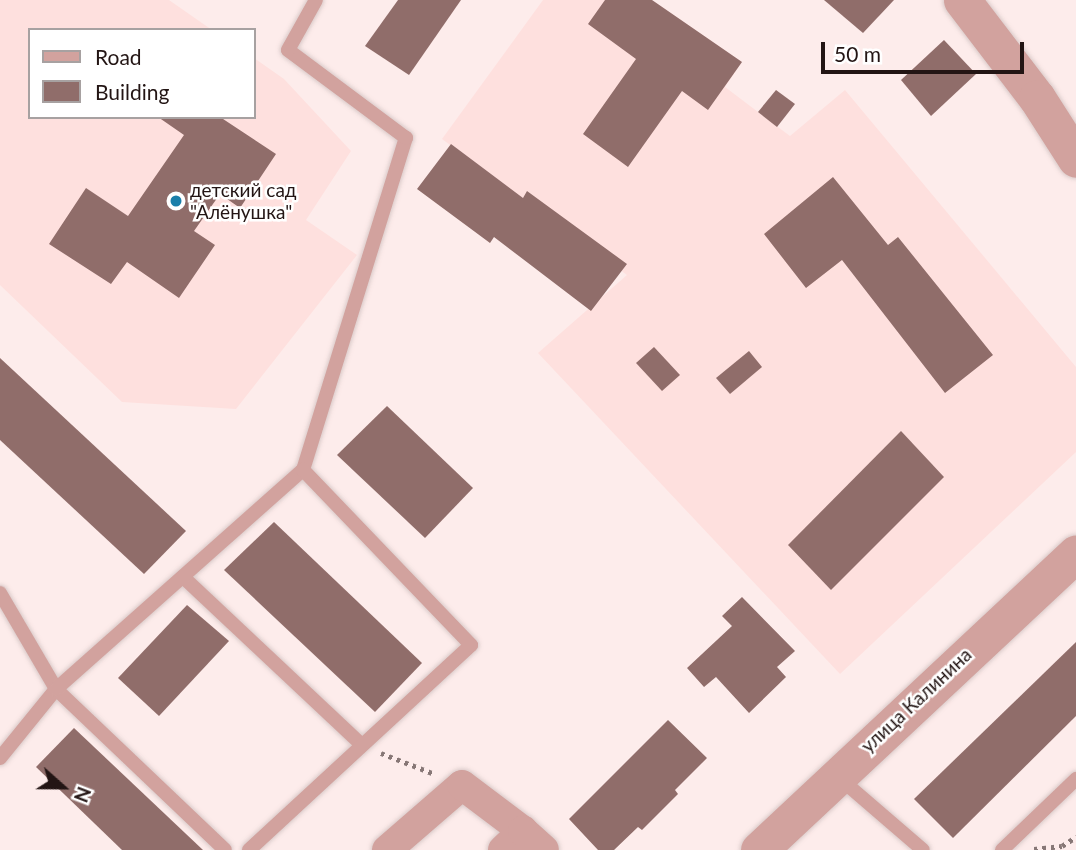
<!DOCTYPE html>
<html>
<head>
<meta charset="utf-8">
<style>
  body { margin:0 }
  #map { position:relative; width:1076px; height:850px; overflow:hidden; background:#fdeceb; font-family:Lato,sans-serif }
  div>[style] { position:absolute }
  .built>* { inset:0; background:#fee0de }
  .building>* { inset:0; background:#906d6a }
  .path>* { height:4.5px; margin-top:-2.25px; transform-origin:0; background:repeating-linear-gradient(90deg,#877776 0 3.5px,transparent 0 8.5px) }
  .roads { filter:drop-shadow(0 0 2px #dacac9) drop-shadow(0 0 2px #dacac9) }
  .service>* { height:14px; margin:-7px; padding:0 7px; transform-origin:7px; border-radius:7px; background:#d2a29e }
  .minor>* { height:30px; margin:-15px; padding:0 15px; transform-origin:15px; border-radius:15px; background:#d2a29e }
  .tertiary>* { height:37px; margin:-18.5px; padding:0 18.5px; transform-origin:18.5px; border-radius:18.5px; background:#d2a29e }
  .dots>* { width:19px; height:19px; translate:-50% -50%; box-sizing:border-box; border:4px solid #fff; border-radius:50% }
  span { translate:-50% -50%; white-space:nowrap; text-align:center; line-height:1.15; -webkit-text-stroke:5px #fff; paint-order:stroke }
  .poi-label { font-size:19px; color:#231514 }
  .left { translate:0 -50%; text-align:left }
  .street-label { font-size:19px; color:#231514 }
  .legend { position:absolute; left:28px; top:28px; width:228px; height:91px; box-sizing:border-box; background:#fff; border:2px solid #a7a1a1; margin:0; padding:9px 12px; list-style:none; font-size:21px; color:#231514 }
  .legend li { display:flex; align-items:center; gap:14px; height:35px }
  .legend b { width:35px; border:2px solid #a7a1a1 }
  .north { position:absolute; left:28px; top:752px; width:70px; height:70px; -webkit-text-stroke:5px #fff; paint-order:stroke; rotate:111deg; font-size:19px; font-weight:700; line-height:28px; text-align:center; color:#231514 }
  .north::after { content:''; display:block; margin:auto; width:24px; height:32px; background:#231514; clip-path:polygon(50% 0,100% 100%,50% 72%,0 100%) }
  .scale { position:absolute; left:821px; top:42px; width:203px; height:32px; box-sizing:border-box; border:4px solid #231514; border-top:0; padding-left:9px; font-size:21px; line-height:24px; white-space:nowrap; color:#231514; -webkit-text-stroke:5px #fff; paint-order:stroke }
</style>
</head>
<body>
<div id="map">
  <div class="built">
    <i style="clip-path:polygon(0 0,169px 0,212px 30px,30px 30px,30px 117px,254px 117px,254px 58px,284px 79px,351px 151px,306px 220px,357px 255px,236px 409px,122px 402px,0 285px)"></i>
    <i style="clip-path:polygon(543px 0,652px 0,742px 62px,725px 87px,790px 136px,845px 90px,1076px 367px,1076px 452px,840px 674px,538px 353px,627px 275px,442px 139px)"></i>
  </div>
  <div class="building">
    <i style="clip-path:polygon(398px 0,461px 0,409px 75px,365px 46px)"></i>
    <i style="clip-path:polygon(605px 0,652px 0,742px 62px,708px 110px,682px 91px,628px 167px,583px 134px,636px 59px,588px 24px)"></i>
    <i style="clip-path:polygon(824px 0,894px 0,863px 33px)"></i>
    <i style="clip-path:polygon(944px 40px,976px 74px,931px 116px,901px 80px)"></i>
    <i style="clip-path:polygon(776px 90px,795px 104px,777px 127px,758px 112px)"></i>
    <i style="clip-path:polygon(158px 117px,220px 117px,276px 154px,240px 208px,220px 194px,194px 231px,215px 245px,179px 298px,127px 262px,111px 284px,49px 244px,86px 188px,128px 216px,184px 135px)"></i>
    <i style="clip-path:polygon(451px 144px,523px 198px,527px 191px,627px 264px,591px 311px,494px 237px,490px 243px,417px 189px)"></i>
    <i style="clip-path:polygon(833px 177px,888px 245px,898px 237px,993px 355px,945px 393px,842px 260px,806px 288px,764px 234px)"></i>
    <i style="clip-path:polygon(654px 347px,680px 375px,662px 391px,636px 363px)"></i>
    <i style="clip-path:polygon(749px 351px,762px 367px,730px 394px,716px 378px)"></i>
    <i style="clip-path:polygon(0 358px,186px 531px,144px 574px,0 440px)"></i>
    <i style="clip-path:polygon(387px 406px,473px 488px,425px 538px,337px 455px)"></i>
    <i style="clip-path:polygon(901px 431px,944px 477px,831px 590px,788px 545px)"></i>
    <i style="clip-path:polygon(274px 522px,422px 663px,375px 712px,224px 570px)"></i>
    <i style="clip-path:polygon(742px 597px,795px 651px,777px 667px,786px 677px,749px 713px,716px 677px,704px 687px,687px 668px,732px 626px,722px 616px)"></i>
    <i style="clip-path:polygon(187px 605px,229px 641px,159px 716px,118px 678px)"></i>
    <i style="clip-path:polygon(1076px 642px,1076px 716px,953px 838px,914px 799px)"></i>
    <i style="clip-path:polygon(668px 720px,707px 758px,675px 790px,678px 794px,642px 830px,638px 827px,614px 850px,598px 850px,569px 819px)"></i>
    <i style="clip-path:polygon(74px 728px,203px 850px,122px 850px,36px 767px)"></i>
  </div>
  <div class="path">
    <i style="left:381px;top:753px;width:58px;rotate:21.3deg"></i>
    <i style="left:1034px;top:849px;width:28px;rotate:-6deg"></i>
    <i style="left:1062px;top:846px;width:17px;rotate:-33deg"></i>
  </div>
  <div class="roads">
    <div class="service">
      <i style="left:183px;top:577px;width:245px;rotate:43.2deg"></i>
      <i style="left:0;top:593px;width:111px;rotate:59.7deg"></i>
      <i style="left:56px;top:689px;width:233px;rotate:43.6deg"></i>
      <i style="left:0;top:758px;width:89px;rotate:-50.9deg"></i>
      <i style="left:56px;top:689px;width:330px;rotate:-41.6deg"></i>
      <i style="left:303px;top:470px;width:348px;rotate:-72.8deg"></i>
      <i style="left:406px;top:138px;width:147px;rotate:-143.3deg"></i>
      <i style="left:288px;top:50px;width:57px;rotate:-60.8deg"></i>
      <i style="left:837px;top:776px;width:113px;rotate:40.7deg"></i>
      <i style="left:249px;top:850px;width:302px;rotate:-42.7deg"></i>
      <i style="left:471px;top:645px;width:243px;rotate:-133.8deg"></i>
      <i style="left:1002px;top:850px;width:103px;rotate:-43.8deg"></i>
    </div>
    <div class="minor">
      <i style="left:387px;top:850px;width:99px;rotate:-40.9deg"></i>
      <i style="left:462px;top:785px;width:76px;rotate:37deg"></i>
      <i style="left:503px;top:850px;width:28px;rotate:-44deg"></i>
      <i style="left:523px;top:831px;width:28px;rotate:42deg"></i>
    </div>
    <div class="tertiary">
      <i style="left:962px;top:0;width:123px;rotate:52.6deg"></i>
      <i style="left:1037px;top:98px;width:72px;rotate:57.4deg"></i>
      <i style="left:759px;top:850px;width:434px;rotate:-43.1deg"></i>
    </div>
  </div>
  <div class="dots">
    <i style="left:176px;top:201px;background:#1b7faa"></i>
  </div>
  <div class="poi-label">
    <span class="left" style="left:190px;top:201px">детский сад<br>"Алёнушка"</span>
  </div>
  <div class="street-label">
    <span style="left:916px;top:700px;rotate:-43deg">улица Калинина</span>
  </div>
  <ul class="legend">
  <li><b style="height:9px;background:#d2a29e"></b>Road</li>
  <li><b style="height:19px;background:#906d6a"></b>Building</li>
  </ul>
  <div class="north">N</div>
  <div class="scale">50 m</div>
</div>
</body>
</html>
